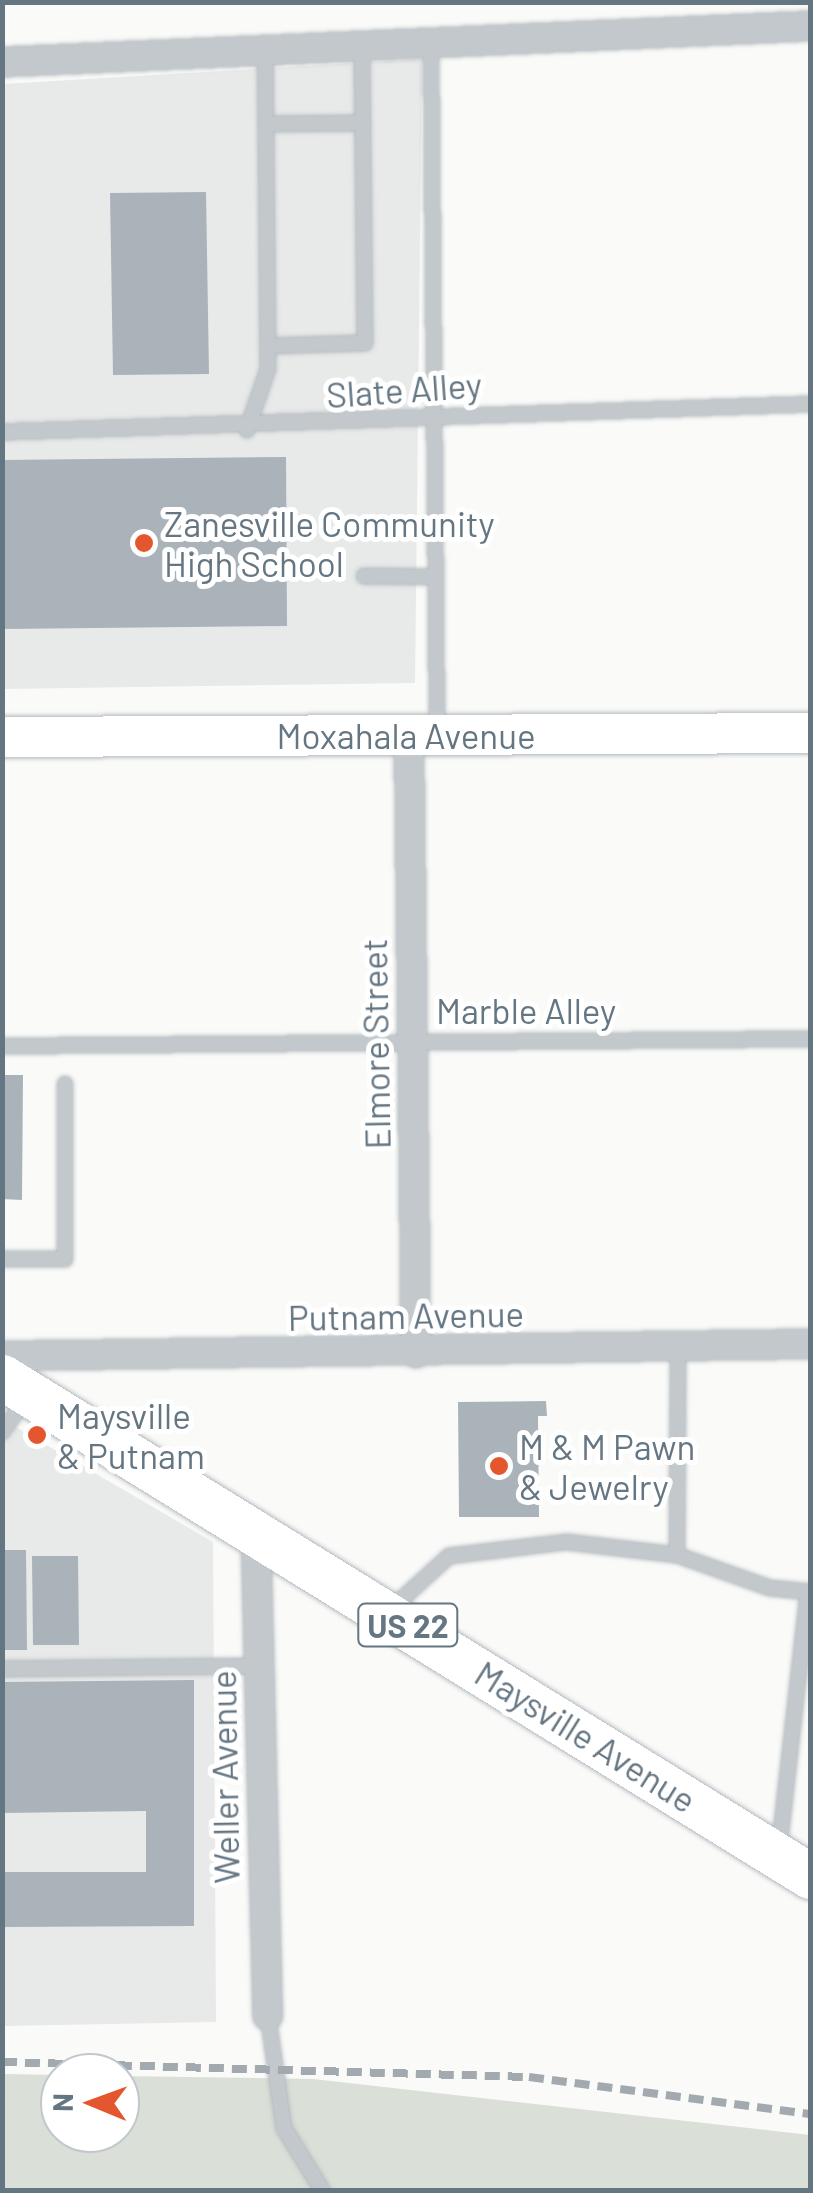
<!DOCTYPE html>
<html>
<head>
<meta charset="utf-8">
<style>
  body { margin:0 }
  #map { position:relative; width:813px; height:2193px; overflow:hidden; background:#fafaf8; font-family:Barlow,sans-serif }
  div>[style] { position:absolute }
  .built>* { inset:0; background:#e8e9e9 }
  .green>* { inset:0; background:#dadfd7 }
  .building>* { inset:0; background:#aab3b9 }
  .roads { filter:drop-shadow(0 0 2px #b3babf) drop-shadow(0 0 2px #b3babf) }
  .lane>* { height:14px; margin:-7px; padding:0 7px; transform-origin:7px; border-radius:7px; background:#c3c8cc }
  .street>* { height:28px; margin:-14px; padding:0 14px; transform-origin:14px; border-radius:14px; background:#c3c8cc }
  .secondary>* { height:40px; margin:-20px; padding:0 20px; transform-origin:20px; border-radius:20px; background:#fff }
  .primary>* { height:45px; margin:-22.5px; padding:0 22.5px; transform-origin:22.5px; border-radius:22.5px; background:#fff }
  .rail>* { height:8px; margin-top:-4px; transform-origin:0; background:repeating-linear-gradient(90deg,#a2aab0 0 15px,transparent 0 23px) }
  .dots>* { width:28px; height:28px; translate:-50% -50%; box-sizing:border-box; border:5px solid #fff; border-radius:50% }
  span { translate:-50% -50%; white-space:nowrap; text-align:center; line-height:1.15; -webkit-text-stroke:10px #fff; paint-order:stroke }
  .shield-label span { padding:2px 8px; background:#fff; border:2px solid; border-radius:8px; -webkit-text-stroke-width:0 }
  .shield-label { font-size:32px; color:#657683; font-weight:700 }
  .street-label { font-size:35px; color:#657683 }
  .poi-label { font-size:35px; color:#657683 }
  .left { translate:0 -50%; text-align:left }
  .frame { position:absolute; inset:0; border:5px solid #657683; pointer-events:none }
  .north { position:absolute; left:40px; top:2053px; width:100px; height:100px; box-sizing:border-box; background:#fff; border:2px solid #c1c8cd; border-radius:50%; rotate:271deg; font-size:28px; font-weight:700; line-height:40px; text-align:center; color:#657683 }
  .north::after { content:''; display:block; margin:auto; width:35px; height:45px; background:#e4572e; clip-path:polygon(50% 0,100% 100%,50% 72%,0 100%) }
</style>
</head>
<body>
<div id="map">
  <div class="built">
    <i style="clip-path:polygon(422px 59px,415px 683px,3px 689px,3px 84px)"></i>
    <i style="clip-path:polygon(2px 1419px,213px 1542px,216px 2022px,3px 2026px)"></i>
  </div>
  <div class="green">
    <i style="clip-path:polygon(3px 2074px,60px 2075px,60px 2133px,120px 2133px,120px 2076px,313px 2079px,810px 2135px,810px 2190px,3px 2190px)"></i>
  </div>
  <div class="building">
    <i style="clip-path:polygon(206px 192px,209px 374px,113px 375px,110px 193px)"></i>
    <i style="clip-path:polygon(286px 457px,287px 626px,2px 629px,2px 460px)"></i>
    <i style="clip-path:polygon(2px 1075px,23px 1075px,22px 1200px,2px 1199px)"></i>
    <i style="clip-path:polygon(546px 1401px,547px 1416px,538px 1416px,539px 1517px,459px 1517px,458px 1402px)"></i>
    <i style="clip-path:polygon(2px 1550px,26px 1550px,27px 1650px,2px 1650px)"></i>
    <i style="clip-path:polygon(32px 1556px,78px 1556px,79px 1645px,33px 1645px)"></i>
    <i style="clip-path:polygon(194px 1680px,194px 1926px,2px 1927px,2px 1872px,146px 1872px,146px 1811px,2px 1813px,2px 1682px)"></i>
  </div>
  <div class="roads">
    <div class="lane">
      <i style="left:431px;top:39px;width:694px;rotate:89.5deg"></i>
      <i style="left:266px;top:124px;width:97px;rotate:-0.6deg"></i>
      <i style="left:268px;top:346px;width:97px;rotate:-1.8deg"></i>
      <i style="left:365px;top:343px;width:298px;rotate:-90.6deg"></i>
      <i style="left:247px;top:430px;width:65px;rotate:-71deg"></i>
      <i style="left:268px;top:369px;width:323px;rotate:-90.5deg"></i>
      <i style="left:2px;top:432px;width:808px;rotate:-1.98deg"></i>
      <i style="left:364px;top:576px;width:72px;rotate:0.8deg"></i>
      <i style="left:2px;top:1046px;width:808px;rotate:-0.5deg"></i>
      <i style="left:2px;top:1259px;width:63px"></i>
      <i style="left:65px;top:1259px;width:175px;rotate:-90deg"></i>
      <i style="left:2px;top:1432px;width:39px;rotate:-54deg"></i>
      <i style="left:677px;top:1555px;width:206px;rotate:-89.7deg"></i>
      <i style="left:392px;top:1608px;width:77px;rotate:-42.4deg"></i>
      <i style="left:449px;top:1556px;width:119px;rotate:-6.8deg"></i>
      <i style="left:567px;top:1542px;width:111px;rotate:6.7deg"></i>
      <i style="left:677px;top:1555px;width:99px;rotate:19.5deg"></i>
      <i style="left:770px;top:1588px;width:40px;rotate:5.7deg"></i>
      <i style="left:2px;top:1669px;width:257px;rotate:-0.7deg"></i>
      <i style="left:779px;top:1850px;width:260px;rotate:-83.6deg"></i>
      <i style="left:268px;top:2016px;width:113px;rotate:81.9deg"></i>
      <i style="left:284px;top:2128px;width:73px;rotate:58.5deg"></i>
    </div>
    <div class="street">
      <i style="left:2px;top:62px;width:809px;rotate:-2.55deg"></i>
      <i style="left:409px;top:735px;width:618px;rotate:89.35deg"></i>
      <i style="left:2px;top:1356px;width:808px;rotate:-0.85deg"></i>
      <i style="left:256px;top:1536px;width:480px;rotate:88.6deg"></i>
    </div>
    <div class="secondary">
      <i style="left:2px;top:737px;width:808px;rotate:-0.28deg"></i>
    </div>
    <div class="primary">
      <i style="left:2px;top:1377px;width:950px;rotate:31.7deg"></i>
    </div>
  </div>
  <div class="rail">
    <i style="left:2px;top:2062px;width:527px;rotate:1.63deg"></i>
    <i style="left:529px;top:2077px;width:283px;rotate:7.5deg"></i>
  </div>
  <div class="dots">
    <i style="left:144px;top:543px;background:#e4572e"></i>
    <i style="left:37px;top:1435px;background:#e4572e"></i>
    <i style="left:499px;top:1466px;background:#e4572e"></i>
  </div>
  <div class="shield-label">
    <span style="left:408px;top:1625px">US 22</span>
  </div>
  <div class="street-label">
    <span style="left:404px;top:389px;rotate:-4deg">Slate Alley</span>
    <span style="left:406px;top:735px">Moxahala Avenue</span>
    <span style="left:526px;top:1010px">Marble Alley</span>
    <span style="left:375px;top:1044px;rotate:-91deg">Elmore Street</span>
    <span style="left:406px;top:1315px;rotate:-1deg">Putnam Avenue</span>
    <span style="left:586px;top:1736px;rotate:32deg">Maysville Avenue</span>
    <span style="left:224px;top:1777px;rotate:-91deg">Weller Avenue</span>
  </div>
  <div class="poi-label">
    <span class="left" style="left:164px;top:543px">Zanesville Community<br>High School</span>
    <span class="left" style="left:57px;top:1435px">Maysville<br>&amp; Putnam</span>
    <span class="left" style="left:519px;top:1466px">M &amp; M Pawn<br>&amp; Jewelry</span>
  </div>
  <div class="frame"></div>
  <div class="north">N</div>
</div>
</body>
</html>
